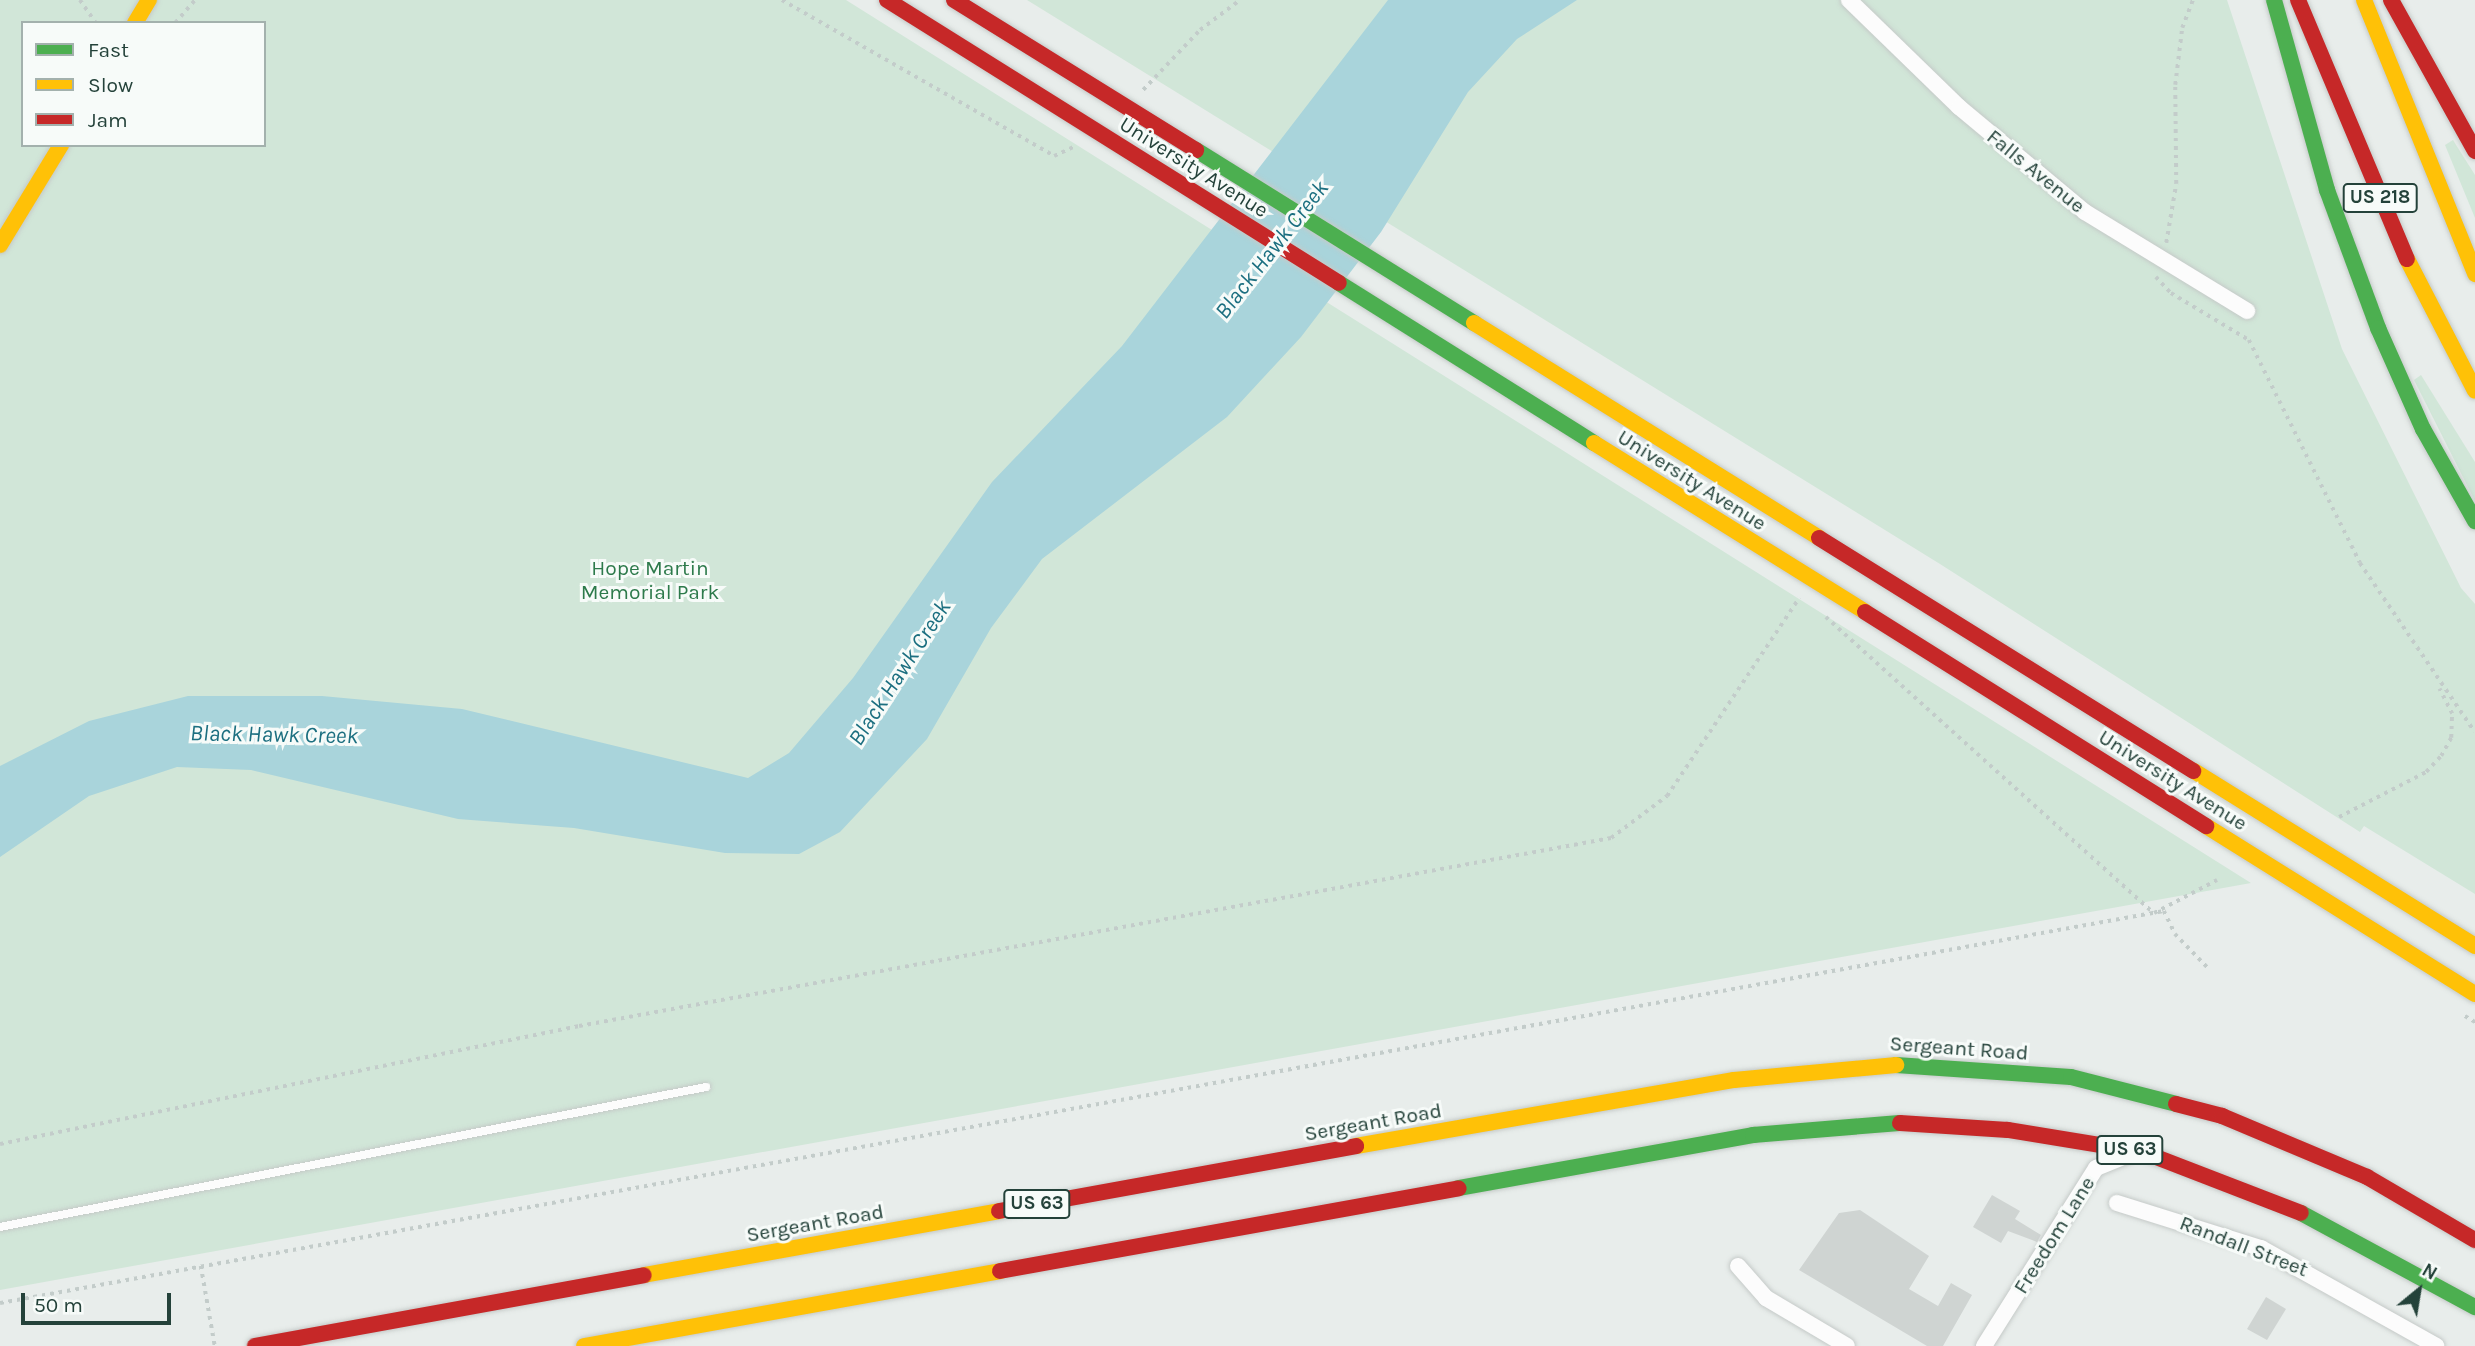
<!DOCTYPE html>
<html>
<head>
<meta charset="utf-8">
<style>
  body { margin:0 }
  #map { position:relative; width:2475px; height:1346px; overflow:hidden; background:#e8edeb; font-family:Karla,sans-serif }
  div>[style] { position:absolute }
  .green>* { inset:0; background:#d1e6d8 }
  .water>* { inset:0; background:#a9d4db }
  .building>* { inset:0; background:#cfd4d2 }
  .path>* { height:3.5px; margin-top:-1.75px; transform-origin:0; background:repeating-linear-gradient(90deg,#c3ccca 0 3.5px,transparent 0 8.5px) }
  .roads { filter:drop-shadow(0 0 2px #c5cac8) drop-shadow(0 0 2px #c5cac8) }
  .lane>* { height:8px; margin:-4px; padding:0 4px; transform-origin:4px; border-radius:4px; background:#fcfcfc }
  .street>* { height:16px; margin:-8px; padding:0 8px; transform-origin:8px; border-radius:8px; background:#fcfcfc }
  .fast>* { height:16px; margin:-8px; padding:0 8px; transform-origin:8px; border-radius:8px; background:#4caf50 }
  .slow>* { height:16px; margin:-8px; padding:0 8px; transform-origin:8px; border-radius:8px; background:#ffc107 }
  .jam>* { height:16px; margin:-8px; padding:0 8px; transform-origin:8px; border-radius:8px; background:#c62828 }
  span { translate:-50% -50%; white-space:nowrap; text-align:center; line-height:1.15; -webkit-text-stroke:6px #f7fbf9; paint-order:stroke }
  .shield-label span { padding:2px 5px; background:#f7fbf9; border:2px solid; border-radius:5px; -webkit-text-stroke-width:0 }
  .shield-label { font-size:19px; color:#24423a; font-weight:700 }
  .street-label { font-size:21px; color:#24423a }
  .park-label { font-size:21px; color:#2d7a4b }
  .water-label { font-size:23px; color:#1c6f80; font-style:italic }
  .legend { position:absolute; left:21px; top:21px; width:245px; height:126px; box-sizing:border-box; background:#f7fbf9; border:2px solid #a3b1ad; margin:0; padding:9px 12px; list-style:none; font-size:21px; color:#24423a }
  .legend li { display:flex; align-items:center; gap:14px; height:35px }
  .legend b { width:35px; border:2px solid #a3b1ad }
  .north { position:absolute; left:2384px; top:1255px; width:70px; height:70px; -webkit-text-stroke:5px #f7fbf9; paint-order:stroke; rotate:30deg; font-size:19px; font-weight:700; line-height:28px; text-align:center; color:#24423a }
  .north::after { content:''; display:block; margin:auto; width:24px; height:32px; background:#24423a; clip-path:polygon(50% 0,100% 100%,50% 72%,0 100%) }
  .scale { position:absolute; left:21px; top:1293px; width:150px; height:32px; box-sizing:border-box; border:4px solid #24423a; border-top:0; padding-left:9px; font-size:21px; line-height:24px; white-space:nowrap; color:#24423a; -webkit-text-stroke:5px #f7fbf9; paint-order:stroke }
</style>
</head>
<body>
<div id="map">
  <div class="green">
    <i style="clip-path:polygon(evenodd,0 0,846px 0,2251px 883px,0 1290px,0 0,23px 23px,264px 23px,264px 145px,23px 145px,23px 23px)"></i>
    <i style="clip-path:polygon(1027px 0,2227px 0,2342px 349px,2461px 588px,2475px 604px,2475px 894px,2364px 826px,2360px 832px,1940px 564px)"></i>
    <i style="clip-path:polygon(2453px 140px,2475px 175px,2475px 218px,2445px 145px)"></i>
    <i style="clip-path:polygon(2421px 375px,2475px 462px,2475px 501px,2414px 380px)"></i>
  </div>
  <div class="water">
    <i style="clip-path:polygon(1388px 0,1577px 0,1517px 39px,1468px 92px,1381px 232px,1301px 337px,1227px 417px,1042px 559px,991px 628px,927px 739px,840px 832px,799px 854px,725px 853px,574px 828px,458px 819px,251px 770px,177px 767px,89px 796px,0 857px,0 766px,89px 721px,188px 696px,322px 696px,462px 709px,748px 778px,789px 753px,853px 678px,992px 482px,1122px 346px)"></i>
  </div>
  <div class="building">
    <i style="clip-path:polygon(1992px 1195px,2020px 1211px,2015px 1219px,2041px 1235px,2037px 1242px,2008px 1231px,2001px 1243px,1973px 1227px)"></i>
    <i style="clip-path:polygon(1860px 1210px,1929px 1256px,1909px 1289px,1938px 1306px,1951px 1283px,1972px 1295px,1943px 1346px,1927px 1346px,1799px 1270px,1839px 1213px)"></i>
    <i style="clip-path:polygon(2266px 1297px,2286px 1309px,2267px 1340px,2247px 1329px)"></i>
  </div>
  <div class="path">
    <i style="left:80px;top:0;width:28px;rotate:55deg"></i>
    <i style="left:782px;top:0;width:314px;rotate:29.8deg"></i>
    <i style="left:1054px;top:156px;width:23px;rotate:-25deg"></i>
    <i style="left:175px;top:23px;width:30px;rotate:-49deg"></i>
    <i style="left:1143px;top:90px;width:83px;rotate:-46.5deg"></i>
    <i style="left:1200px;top:30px;width:50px;rotate:-36.9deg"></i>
    <i style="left:2166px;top:243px;width:60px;rotate:-80.4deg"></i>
    <i style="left:2176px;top:184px;width:99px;rotate:-90.6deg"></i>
    <i style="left:2175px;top:85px;width:57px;rotate:-83deg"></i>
    <i style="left:2182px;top:28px;width:30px;rotate:-69deg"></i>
    <i style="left:2156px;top:277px;width:22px;rotate:47deg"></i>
    <i style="left:2171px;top:293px;width:91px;rotate:31.1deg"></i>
    <i style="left:2249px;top:340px;width:249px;rotate:63.5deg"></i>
    <i style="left:2360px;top:563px;width:204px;rotate:55.8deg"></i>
    <i style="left:1826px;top:617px;width:442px;rotate:42.1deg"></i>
    <i style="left:2154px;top:913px;width:71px;rotate:-27.6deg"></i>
    <i style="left:2339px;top:817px;width:98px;rotate:-27.3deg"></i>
    <i style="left:2426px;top:772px;width:22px;rotate:-47deg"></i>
    <i style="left:2441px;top:756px;width:21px;rotate:-61deg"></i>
    <i style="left:2451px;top:738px;width:24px;rotate:-88deg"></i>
    <i style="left:2452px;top:714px;width:28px;rotate:-117deg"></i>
    <i style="left:2465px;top:1016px;width:12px;rotate:31deg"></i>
    <i style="left:0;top:1144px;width:591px;rotate:-11.52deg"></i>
    <i style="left:579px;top:1026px;width:1049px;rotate:-10.32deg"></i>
    <i style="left:1611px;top:838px;width:70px;rotate:-36.9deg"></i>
    <i style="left:1667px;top:796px;width:238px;rotate:-56.3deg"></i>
    <i style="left:201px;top:1266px;width:81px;rotate:80.1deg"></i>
    <i style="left:0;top:1303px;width:2199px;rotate:-10.27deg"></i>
    <i style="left:2164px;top:911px;width:25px;rotate:64deg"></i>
    <i style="left:2175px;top:934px;width:46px;rotate:45.9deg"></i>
  </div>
  <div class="roads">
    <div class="lane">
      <i style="left:0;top:1227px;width:720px;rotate:-11.22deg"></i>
    </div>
    <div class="street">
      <i style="left:1849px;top:0;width:153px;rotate:44.2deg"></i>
      <i style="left:1959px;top:107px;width:164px;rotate:39.8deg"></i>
      <i style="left:2085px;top:212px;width:190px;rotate:31.4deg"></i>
      <i style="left:2117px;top:1203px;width:151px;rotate:17.4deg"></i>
      <i style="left:2261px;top:1248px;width:201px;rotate:29.2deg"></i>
      <i style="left:1738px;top:1266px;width:43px;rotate:48.8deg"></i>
      <i style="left:1766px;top:1298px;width:94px;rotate:30.7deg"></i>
      <i style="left:1984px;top:1346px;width:210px;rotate:-57.8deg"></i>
      <i style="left:2096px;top:1168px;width:35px;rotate:-22deg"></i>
    </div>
    <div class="fast">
      <i style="left:2274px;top:0;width:197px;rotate:74.4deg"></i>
      <i style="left:2327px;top:190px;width:147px;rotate:69.7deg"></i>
      <i style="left:2378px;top:328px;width:111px;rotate:66deg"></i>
      <i style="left:2423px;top:429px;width:106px;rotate:60.5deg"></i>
      <i style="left:1196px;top:150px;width:327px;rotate:31.9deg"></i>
      <i style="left:1339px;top:283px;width:301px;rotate:32.1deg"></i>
      <i style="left:1896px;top:1065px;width:175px;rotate:3.9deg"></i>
      <i style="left:2071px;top:1077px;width:108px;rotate:14.4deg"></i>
      <i style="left:1459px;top:1188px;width:299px;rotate:-10.2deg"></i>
      <i style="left:1753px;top:1135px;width:147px;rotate:-4.7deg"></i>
      <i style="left:2301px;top:1213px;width:198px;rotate:28.4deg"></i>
    </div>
    <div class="slow">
      <i style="left:2364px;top:0;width:296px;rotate:67.9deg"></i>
      <i style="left:135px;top:23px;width:27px;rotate:-59deg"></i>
      <i style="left:0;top:245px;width:117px;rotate:-58.6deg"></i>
      <i style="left:2407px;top:259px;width:148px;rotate:62.7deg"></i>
      <i style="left:1474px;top:323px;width:407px;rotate:31.9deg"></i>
      <i style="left:1594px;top:443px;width:319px;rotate:31.9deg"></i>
      <i style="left:2194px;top:771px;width:331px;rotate:31.9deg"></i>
      <i style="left:2206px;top:826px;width:317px;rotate:32deg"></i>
      <i style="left:1356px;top:1146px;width:384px;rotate:-9.9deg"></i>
      <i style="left:1734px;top:1080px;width:163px;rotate:-5.3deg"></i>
      <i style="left:644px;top:1275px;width:361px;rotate:-10.2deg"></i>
      <i style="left:584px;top:1346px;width:423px;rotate:-10.2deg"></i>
    </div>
    <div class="jam">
      <i style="left:887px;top:0;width:533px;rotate:32.05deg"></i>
      <i style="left:954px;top:0;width:285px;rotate:31.8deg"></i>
      <i style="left:2298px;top:0;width:281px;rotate:67.2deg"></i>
      <i style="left:2391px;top:0;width:173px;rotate:60.9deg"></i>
      <i style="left:1819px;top:538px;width:441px;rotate:31.9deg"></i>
      <i style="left:1865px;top:612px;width:403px;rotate:32.1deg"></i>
      <i style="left:2176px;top:1104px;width:48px;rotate:14.6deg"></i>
      <i style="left:2222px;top:1116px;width:157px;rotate:22.8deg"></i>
      <i style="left:2367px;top:1177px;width:125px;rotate:30.3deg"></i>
      <i style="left:1900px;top:1123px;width:108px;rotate:3.7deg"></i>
      <i style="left:2008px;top:1130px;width:137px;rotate:9.3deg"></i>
      <i style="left:2143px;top:1152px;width:169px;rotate:21.1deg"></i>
      <i style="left:999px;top:1211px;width:363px;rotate:-10.3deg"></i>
      <i style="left:1000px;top:1271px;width:466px;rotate:-10.2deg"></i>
      <i style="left:255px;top:1346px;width:395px;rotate:-10.3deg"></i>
    </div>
  </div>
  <div class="shield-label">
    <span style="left:2380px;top:198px">US 218</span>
    <span style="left:2130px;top:1150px">US 63</span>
    <span style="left:1037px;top:1204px">US 63</span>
  </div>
  <div class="street-label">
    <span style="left:1194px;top:167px;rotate:32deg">University Avenue</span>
    <span style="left:2036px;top:171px;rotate:39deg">Falls Avenue</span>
    <span style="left:1692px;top:480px;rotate:32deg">University Avenue</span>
    <span style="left:2173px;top:780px;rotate:32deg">University Avenue</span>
    <span style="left:1959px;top:1048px;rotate:4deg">Sergeant Road</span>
    <span style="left:1373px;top:1122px;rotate:-10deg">Sergeant Road</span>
    <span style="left:815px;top:1223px;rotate:-10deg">Sergeant Road</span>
    <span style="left:2054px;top:1235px;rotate:-58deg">Freedom Lane</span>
    <span style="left:2244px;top:1246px;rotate:21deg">Randall Street</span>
  </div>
  <div class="park-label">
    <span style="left:650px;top:580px">Hope Martin<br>Memorial Park</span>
  </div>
  <div class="water-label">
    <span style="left:1272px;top:250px;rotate:-52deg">Black Hawk Creek</span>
    <span style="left:900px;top:673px;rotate:-57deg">Black Hawk Creek</span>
    <span style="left:274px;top:735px;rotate:1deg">Black Hawk Creek</span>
  </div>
  <ul class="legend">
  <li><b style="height:9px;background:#4caf50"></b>Fast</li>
  <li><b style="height:9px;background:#ffc107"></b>Slow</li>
  <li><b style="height:9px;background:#c62828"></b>Jam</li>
  </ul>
  <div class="north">N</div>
  <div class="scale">50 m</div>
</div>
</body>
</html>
